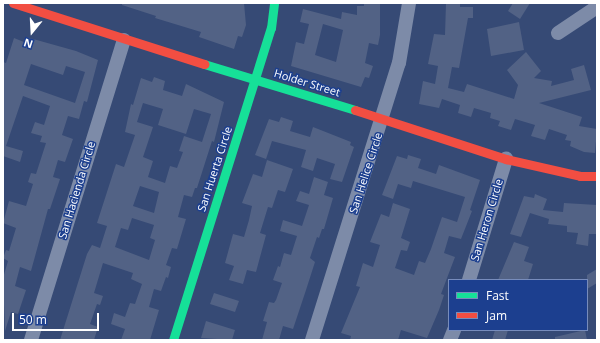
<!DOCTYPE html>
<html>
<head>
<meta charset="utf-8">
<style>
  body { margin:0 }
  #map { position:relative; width:600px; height:343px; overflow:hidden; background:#364a75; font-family:"Open Sans",sans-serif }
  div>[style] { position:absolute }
  .building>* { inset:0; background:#526285 }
  .street>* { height:14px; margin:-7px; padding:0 7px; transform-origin:7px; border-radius:7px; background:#7d8ba8 }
  .fast>* { height:9px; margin:-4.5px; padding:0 4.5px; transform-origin:4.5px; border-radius:4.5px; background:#16e098 }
  .jam>* { height:9px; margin:-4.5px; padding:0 4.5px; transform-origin:4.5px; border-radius:4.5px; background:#f24e42 }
  span { translate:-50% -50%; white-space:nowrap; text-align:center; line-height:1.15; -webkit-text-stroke:3px #1c3f8f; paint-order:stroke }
  .street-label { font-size:11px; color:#fff }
  .frame { position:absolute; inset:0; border:4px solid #fff; pointer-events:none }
  .legend { position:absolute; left:448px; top:279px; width:140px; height:52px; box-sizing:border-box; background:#1c3f8f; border:1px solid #778cbc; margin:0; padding:5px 7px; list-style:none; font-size:12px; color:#fff }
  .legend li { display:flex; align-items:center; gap:8px; height:20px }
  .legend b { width:20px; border:1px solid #778cbc }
  .north { position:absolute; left:12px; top:12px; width:40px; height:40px; -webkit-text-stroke:3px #1c3f8f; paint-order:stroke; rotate:198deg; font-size:11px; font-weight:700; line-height:16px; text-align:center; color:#fff }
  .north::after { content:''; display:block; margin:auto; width:14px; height:18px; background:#fff; clip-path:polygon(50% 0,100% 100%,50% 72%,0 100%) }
  .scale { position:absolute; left:12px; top:313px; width:87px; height:18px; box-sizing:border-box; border:2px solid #fff; border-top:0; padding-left:5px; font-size:12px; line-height:14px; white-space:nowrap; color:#fff; -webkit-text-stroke:3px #1c3f8f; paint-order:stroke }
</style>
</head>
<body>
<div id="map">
  <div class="building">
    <i style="clip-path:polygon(122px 3px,244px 3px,246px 25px,242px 37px,238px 36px,234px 49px,199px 37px,201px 32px,155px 18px,156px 16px,122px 5px)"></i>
    <i style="clip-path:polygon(evenodd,364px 3px,380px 3px,380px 35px,378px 45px,369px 43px,365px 63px,373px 66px,369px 78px,365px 77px,361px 87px,291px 66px,296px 42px,304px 44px,309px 24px,300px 22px,303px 9px,341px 19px,342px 12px,357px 15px,357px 6px,364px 6px,364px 3px,323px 24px,343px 30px,336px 62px,315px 55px,323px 24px)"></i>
    <i style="clip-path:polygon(446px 3px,460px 3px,460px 7px,473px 7px,473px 18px,468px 18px,459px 68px,452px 67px,448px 88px,464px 92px,467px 84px,514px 99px,518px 85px,507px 70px,526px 52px,541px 71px,534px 78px,552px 81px,551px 86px,574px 80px,571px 69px,584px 65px,591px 90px,539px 103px,582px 117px,579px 126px,597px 129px,595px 153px,584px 152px,570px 146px,571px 141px,565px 140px,567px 135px,549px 129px,545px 140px,531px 136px,535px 125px,515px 119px,511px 130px,498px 126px,500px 121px,490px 118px,491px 113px,474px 108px,471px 117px,458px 113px,460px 105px,442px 99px,439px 108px,419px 104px,423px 81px,435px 84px,438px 66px,428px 64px,434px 34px,445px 35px)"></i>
    <i style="clip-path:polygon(513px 3px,530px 3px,520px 19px,508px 11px)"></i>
    <i style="clip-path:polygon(519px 22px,524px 50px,491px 56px,487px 29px)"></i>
    <i style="clip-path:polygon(evenodd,26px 37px,76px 51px,98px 60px,87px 102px,84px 101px,79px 119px,68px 116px,62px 135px,73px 139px,65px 162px,58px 160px,53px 177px,60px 179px,50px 209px,48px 209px,31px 271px,20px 267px,15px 286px,26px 290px,18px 314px,11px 312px,5px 331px,3px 278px,8px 261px,3px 258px,6px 250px,9px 251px,16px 228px,3px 223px,9px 201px,26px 206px,33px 184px,28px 182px,31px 173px,36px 174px,46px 143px,40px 142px,42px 136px,31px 133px,35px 122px,44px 125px,50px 106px,23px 96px,6px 146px,23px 151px,20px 162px,3px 156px,3px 62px,6px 63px,14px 38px,24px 42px,26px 37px,31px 64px,63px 75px,66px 66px,85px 72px,75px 103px,24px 85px,31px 64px)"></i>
    <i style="clip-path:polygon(evenodd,154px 77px,165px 81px,163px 90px,182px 96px,186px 84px,224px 102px,214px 142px,212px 141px,197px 188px,195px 188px,192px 197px,184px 195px,178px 217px,186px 219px,177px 249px,172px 248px,166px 265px,171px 267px,168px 278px,166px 277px,161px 291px,154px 289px,149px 307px,159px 310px,150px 340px,121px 340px,125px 329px,111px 324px,114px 313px,125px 317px,130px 303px,135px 304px,142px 284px,131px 279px,133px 273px,103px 263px,94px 293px,103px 296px,100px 305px,97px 304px,90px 324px,98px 327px,94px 340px,60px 340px,87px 254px,92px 245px,100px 248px,107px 226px,97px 223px,116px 164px,124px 167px,135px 135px,125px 132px,131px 104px,133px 105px,141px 78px,152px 82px,154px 77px,143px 103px,163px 109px,158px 125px,186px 134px,194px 109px,211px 114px,202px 142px,184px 136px,179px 151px,183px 152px,177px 168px,170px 166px,165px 183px,148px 177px,153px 161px,143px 157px,153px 127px,137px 122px,143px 103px,154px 77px,140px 186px,159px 192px,154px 213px,133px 206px,140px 186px,154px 77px,132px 218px,154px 225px,150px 238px,155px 240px,149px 260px,115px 247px,121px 228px,128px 230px,132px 218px)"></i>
    <i style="clip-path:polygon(281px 117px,293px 121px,290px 131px,310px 137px,313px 127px,351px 142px,350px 145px,354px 147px,342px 182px,330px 179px,335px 164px,317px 158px,313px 171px,301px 167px,306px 150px,272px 141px,266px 159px,255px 155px,269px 119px,279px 122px)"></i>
    <i style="clip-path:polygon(408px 155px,421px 159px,418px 168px,436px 174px,439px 165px,480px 180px,470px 210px,472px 211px,461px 239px,449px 236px,444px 253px,455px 257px,441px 294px,444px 295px,439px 310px,427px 338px,401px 330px,398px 340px,350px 340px,351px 336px,341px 333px,360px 287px,356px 286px,363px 263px,373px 267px,380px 245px,370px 242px,381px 214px,389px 217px,393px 203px,410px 209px,401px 238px,410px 242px,407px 251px,401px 250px,395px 268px,414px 275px,419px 261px,425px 263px,431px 249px,442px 217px,457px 222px,465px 197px,413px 181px,411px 188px,398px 184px,393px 199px,382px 195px,397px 156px,407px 159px)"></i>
    <i style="clip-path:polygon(267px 160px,293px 169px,285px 192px,278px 190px,272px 208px,268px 207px,260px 233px,266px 235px,256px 272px,247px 270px,243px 284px,229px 280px,234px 266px,225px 263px,233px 234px,244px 237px,249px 220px,252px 206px,242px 203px,253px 174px,262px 177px)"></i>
    <i style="clip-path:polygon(314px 177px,328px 182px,324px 195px,333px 198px,324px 229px,322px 229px,319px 238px,317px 237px,310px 258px,315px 262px,306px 290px,293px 329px,283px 326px,279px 340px,262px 340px,267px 322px,263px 321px,269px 302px,274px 303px,276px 300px,282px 283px,273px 280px,278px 266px,280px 267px,284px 253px,291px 255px,297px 236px,280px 231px,283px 220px,302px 226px,309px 205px,296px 201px,300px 191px,309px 194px)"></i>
    <i style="clip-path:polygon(535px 194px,547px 199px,543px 210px,563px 212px,564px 203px,597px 205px,597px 234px,589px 234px,588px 246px,576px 244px,578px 233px,567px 232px,567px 226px,548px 224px,549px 219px,530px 213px,521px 237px,510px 234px,524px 196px,534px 198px)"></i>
    <i style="clip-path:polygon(514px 242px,529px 247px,524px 261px,533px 264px,528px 280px,498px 280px)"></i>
    <i style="clip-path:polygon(597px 269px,597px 283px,587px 289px,587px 275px)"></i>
    <i style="clip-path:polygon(214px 293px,239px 301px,235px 312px,210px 304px)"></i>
    <i style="clip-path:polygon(206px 321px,235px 330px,232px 340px,201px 338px)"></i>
    <i style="clip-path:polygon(495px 330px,508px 330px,505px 340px,492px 340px)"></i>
    <i style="clip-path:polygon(585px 330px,587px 340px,555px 340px,555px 337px)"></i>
  </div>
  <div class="street">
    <i style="left:558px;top:33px;width:47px;rotate:-33.7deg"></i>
    <i style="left:469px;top:280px;width:127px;rotate:-73deg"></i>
    <i style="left:31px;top:340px;width:314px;rotate:-72.8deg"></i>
    <i style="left:312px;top:340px;width:290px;rotate:-72.6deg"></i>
    <i style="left:399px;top:63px;width:61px;rotate:-80.5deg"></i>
    <i style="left:450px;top:340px;width:11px;rotate:-68deg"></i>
  </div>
  <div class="fast">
    <i style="left:204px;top:64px;width:158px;rotate:16.9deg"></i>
    <i style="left:173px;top:340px;width:327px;rotate:-72.6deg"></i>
    <i style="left:271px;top:28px;width:25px;rotate:-83deg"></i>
  </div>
  <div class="jam">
    <i style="left:13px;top:3px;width:201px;rotate:17.7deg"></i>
    <i style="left:355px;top:110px;width:159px;rotate:18deg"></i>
    <i style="left:506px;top:159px;width:76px;rotate:12.9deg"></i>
    <i style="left:580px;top:176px;width:17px"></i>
  </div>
  <div class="street-label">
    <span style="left:307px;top:83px;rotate:17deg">Holder Street</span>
    <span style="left:215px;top:169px;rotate:-72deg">San Huerta Circle</span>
    <span style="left:366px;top:173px;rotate:-72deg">San Helice Circle</span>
    <span style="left:77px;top:190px;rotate:-73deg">San Hacienda Circle</span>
    <span style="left:487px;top:220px;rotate:-73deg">San Heron Circle</span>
  </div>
  <div class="frame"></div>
  <ul class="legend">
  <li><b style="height:5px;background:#16e098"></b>Fast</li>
  <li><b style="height:5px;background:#f24e42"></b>Jam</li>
  </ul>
  <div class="north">N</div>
  <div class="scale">50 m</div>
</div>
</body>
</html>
